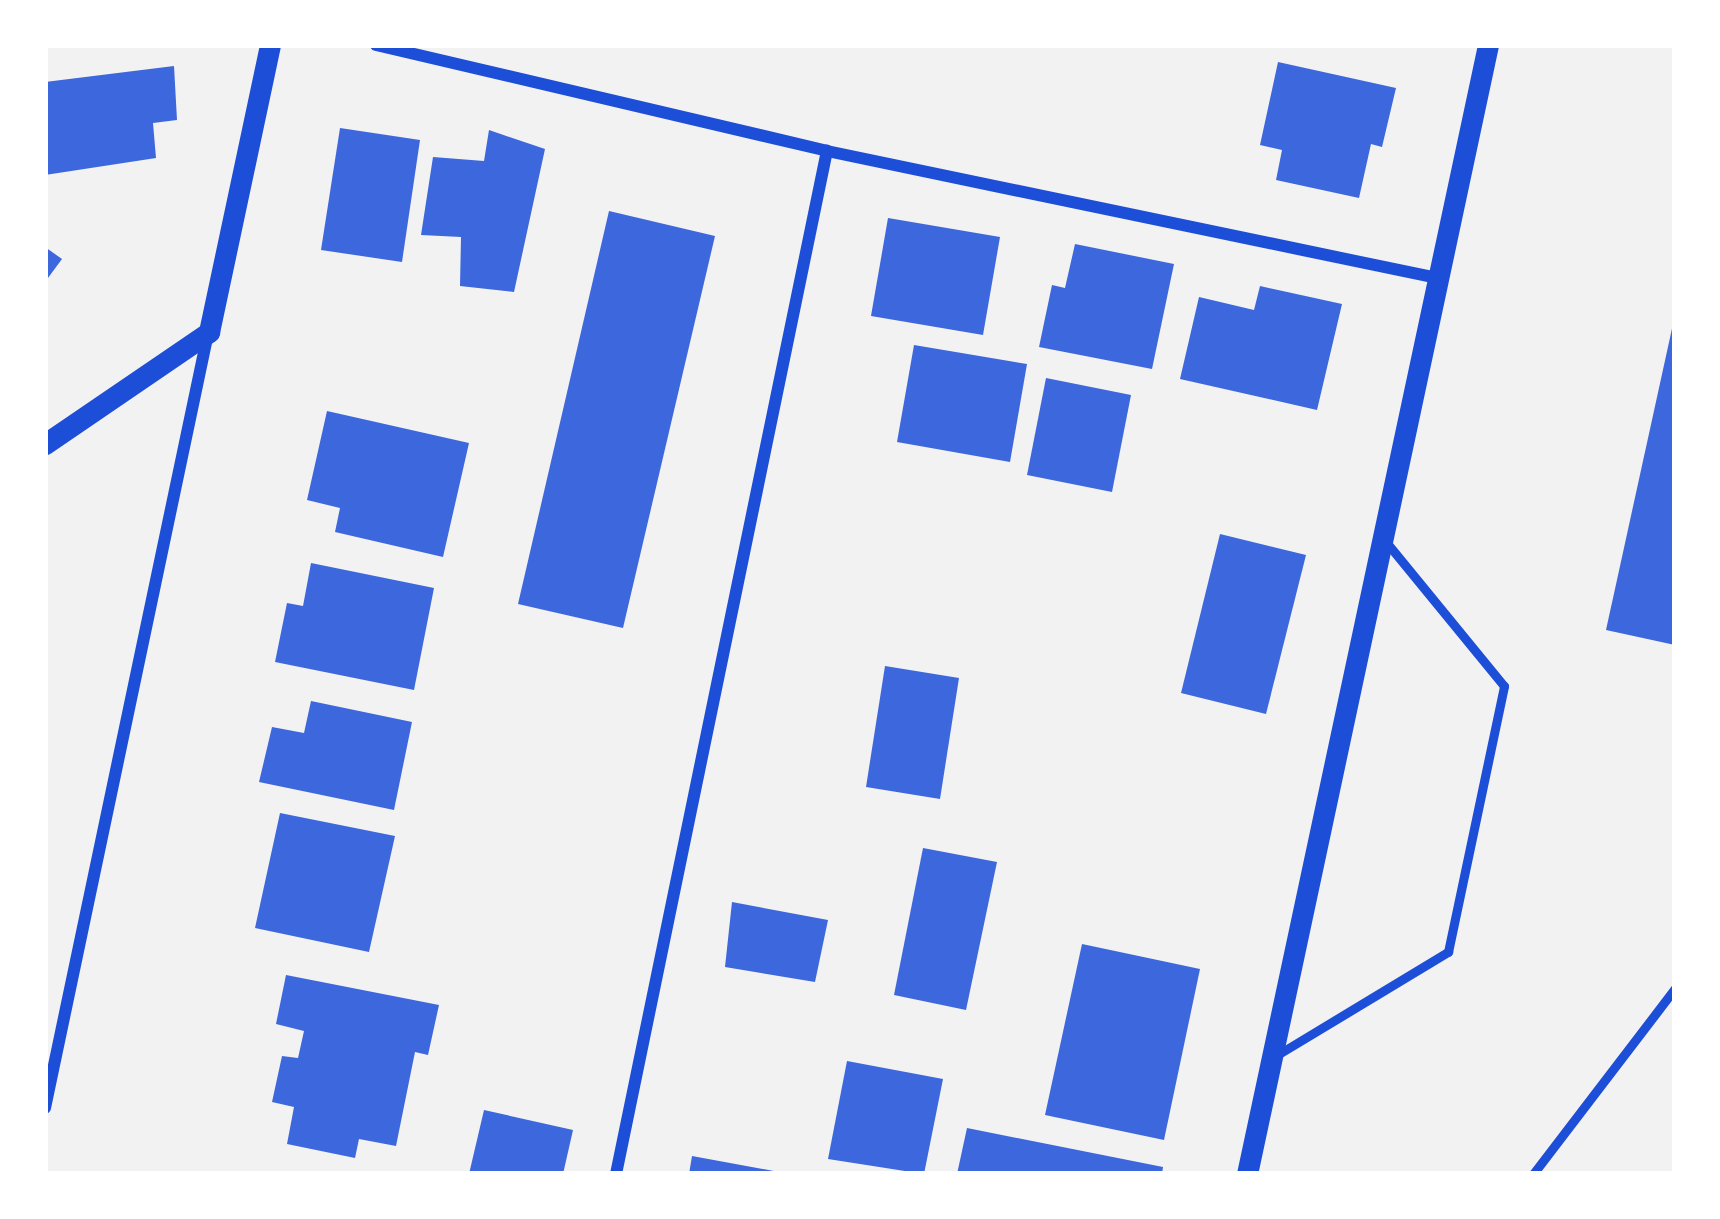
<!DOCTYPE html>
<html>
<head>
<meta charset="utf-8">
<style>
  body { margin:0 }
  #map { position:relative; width:1720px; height:1219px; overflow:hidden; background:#f2f2f2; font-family:"Nunito Sans",sans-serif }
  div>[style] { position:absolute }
  .building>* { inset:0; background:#3d67dc }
  .service>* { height:9px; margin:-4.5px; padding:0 4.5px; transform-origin:4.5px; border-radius:4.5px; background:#1d4ed8 }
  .minor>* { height:12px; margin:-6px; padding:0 6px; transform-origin:6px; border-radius:6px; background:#1d4ed8 }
  .tertiary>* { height:21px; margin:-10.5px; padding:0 10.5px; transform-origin:10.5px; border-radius:10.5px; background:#1d4ed8 }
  span { translate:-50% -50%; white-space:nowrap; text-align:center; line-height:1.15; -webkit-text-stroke:9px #fff; paint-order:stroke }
  .frame { position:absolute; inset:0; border:48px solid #fff; pointer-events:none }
</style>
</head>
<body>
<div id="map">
  <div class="building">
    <i style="clip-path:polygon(1278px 62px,1396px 88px,1382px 147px,1371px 144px,1359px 198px,1276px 180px,1282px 150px,1260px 145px)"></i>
    <i style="clip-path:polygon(174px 66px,177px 120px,153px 123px,156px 158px,45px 175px,45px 82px)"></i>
    <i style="clip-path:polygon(340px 128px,420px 140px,402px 262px,321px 250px)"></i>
    <i style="clip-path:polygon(489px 130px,545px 149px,514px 292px,460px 286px,461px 237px,421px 235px,433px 157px,484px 161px)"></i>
    <i style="clip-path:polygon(609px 211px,715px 236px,623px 628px,518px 604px)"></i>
    <i style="clip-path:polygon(888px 218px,1000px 237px,983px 335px,871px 316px)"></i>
    <i style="clip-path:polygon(1075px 244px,1174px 264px,1152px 369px,1039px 347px,1052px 285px,1065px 288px)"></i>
    <i style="clip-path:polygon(45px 247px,62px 259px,45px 282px)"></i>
    <i style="clip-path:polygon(1260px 286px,1342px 304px,1317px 410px,1180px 379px,1199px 297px,1254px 310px)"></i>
    <i style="clip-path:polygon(1673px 324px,1675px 324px,1675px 645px,1606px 630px)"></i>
    <i style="clip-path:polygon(914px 345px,1027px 364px,1010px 462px,897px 442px)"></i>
    <i style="clip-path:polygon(1046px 378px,1131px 395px,1112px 492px,1027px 475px)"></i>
    <i style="clip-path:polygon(327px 411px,469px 443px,443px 557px,335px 532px,340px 508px,307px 500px)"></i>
    <i style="clip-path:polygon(1220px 534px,1306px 555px,1266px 714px,1181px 693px)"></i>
    <i style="clip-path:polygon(311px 563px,434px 588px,414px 690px,275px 662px,287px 603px,303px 606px)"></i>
    <i style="clip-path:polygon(885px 666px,959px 678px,940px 799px,866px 787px)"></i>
    <i style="clip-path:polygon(311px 701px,412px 722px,394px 810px,259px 782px,272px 727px,304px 733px)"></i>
    <i style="clip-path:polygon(280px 813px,395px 836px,369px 952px,255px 928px)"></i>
    <i style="clip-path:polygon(923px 848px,997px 862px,966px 1010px,894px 995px)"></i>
    <i style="clip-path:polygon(732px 902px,828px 920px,815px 982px,725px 967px)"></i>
    <i style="clip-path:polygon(1082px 944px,1200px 969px,1164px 1140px,1045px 1115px)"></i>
    <i style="clip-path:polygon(286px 975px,439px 1005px,428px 1055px,415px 1052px,396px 1146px,359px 1139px,355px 1158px,287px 1144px,294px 1107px,272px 1102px,282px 1056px,298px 1058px,304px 1031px,276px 1024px)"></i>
    <i style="clip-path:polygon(847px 1061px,943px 1079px,924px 1174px,828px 1159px)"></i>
    <i style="clip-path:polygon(484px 1110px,573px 1130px,563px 1174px,469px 1174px)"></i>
    <i style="clip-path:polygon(967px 1128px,1163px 1167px,1162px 1174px,957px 1174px)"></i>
    <i style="clip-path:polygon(692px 1156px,779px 1172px,778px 1174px,689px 1174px)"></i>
  </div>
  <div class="service">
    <i style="left:1277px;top:1055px;width:200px;rotate:-31.1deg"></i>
    <i style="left:1448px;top:952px;width:272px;rotate:-78.1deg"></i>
    <i style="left:1504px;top:686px;width:185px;rotate:-129.3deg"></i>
    <i style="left:1533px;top:1174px;width:234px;rotate:-52.6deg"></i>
  </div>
  <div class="minor">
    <i style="left:376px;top:45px;width:463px;rotate:13.2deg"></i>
    <i style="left:827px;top:151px;width:623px;rotate:11.76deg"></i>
    <i style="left:45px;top:1108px;width:792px;rotate:-78.12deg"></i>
    <i style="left:616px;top:1174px;width:1045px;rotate:-78.35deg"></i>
  </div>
  <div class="tertiary">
    <i style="left:45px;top:444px;width:199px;rotate:-34.3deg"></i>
    <i style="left:209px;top:332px;width:293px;rotate:-78deg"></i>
    <i style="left:1247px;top:1174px;width:1154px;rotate:-77.95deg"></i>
  </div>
  <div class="frame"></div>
</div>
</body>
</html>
